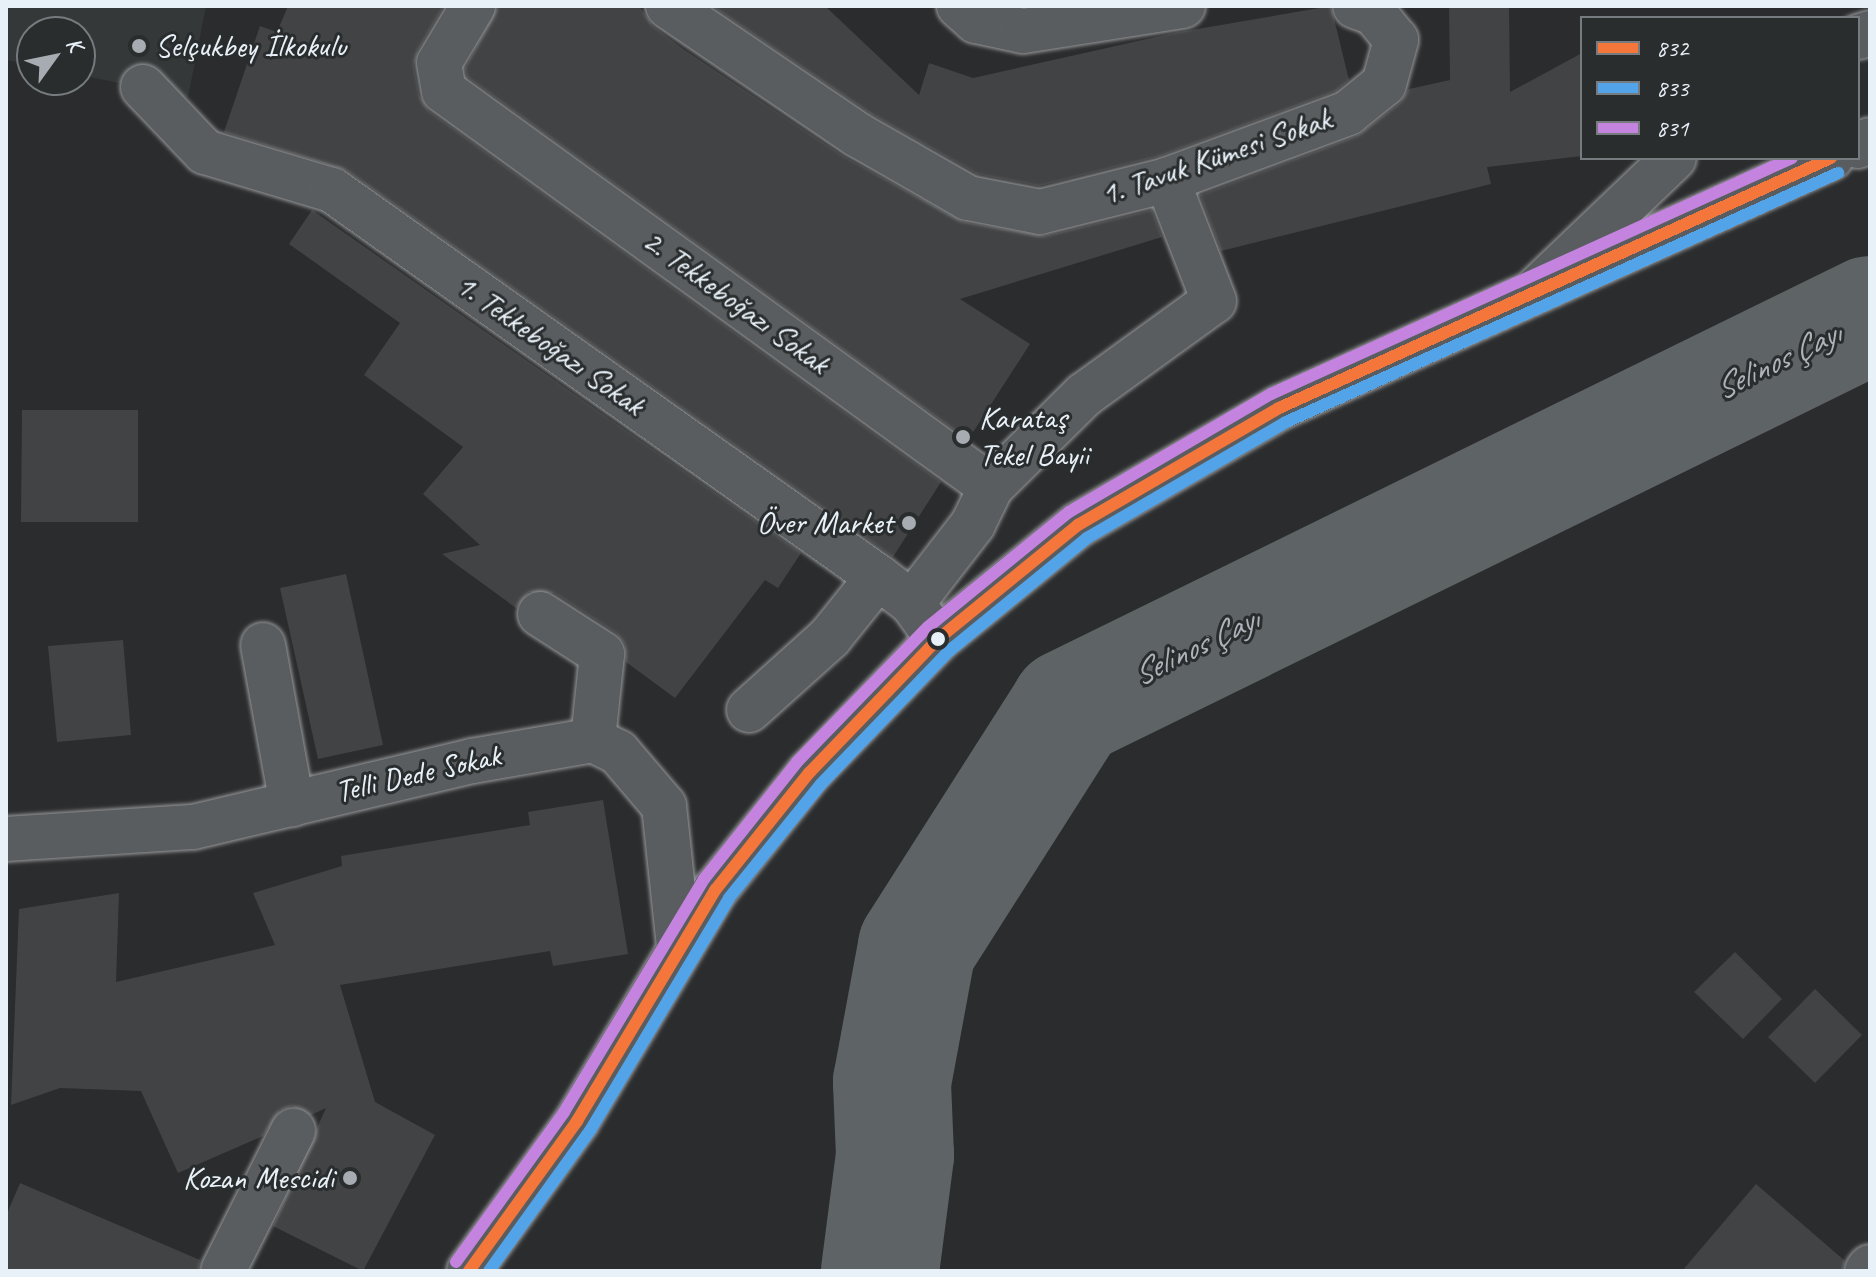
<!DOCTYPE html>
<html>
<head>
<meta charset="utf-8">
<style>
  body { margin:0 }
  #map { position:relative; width:1876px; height:1277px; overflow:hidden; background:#2b2c2d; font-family:Caveat,sans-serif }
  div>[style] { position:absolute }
  .built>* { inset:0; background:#353839 }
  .river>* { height:118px; margin:-59px; padding:0 59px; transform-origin:59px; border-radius:59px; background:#5e6365 }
  .building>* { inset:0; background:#424344 }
  .roads { filter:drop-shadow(0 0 2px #96989a) drop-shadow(0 0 2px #96989a) }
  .minor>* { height:44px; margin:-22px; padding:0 22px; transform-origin:22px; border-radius:22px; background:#5a5d60 }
  .secondary>* { height:44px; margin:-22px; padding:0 22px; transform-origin:22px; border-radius:22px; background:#5a5d60 }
  .bus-1>* { height:12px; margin:-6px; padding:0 6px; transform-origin:6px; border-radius:6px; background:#f5763a }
  .bus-2>* { height:12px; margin:-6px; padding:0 6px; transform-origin:6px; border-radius:6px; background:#53a3e8 }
  .bus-3>* { height:12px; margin:-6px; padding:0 6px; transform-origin:6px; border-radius:6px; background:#c483df }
  .dots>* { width:22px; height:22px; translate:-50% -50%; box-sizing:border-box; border:4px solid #2a2d2e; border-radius:50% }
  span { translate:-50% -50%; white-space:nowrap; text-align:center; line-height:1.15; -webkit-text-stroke:6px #2a2d2e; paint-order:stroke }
  .poi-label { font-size:32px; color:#e8f1f8 }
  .left { translate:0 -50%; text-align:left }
  .right { translate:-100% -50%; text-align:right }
  .street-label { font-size:32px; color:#e8f1f8 }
  .water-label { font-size:34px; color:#acb3b9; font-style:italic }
  .frame { position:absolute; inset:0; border:8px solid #e8f1f8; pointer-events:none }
  .legend { position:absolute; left:1580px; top:16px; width:280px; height:144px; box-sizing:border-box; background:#2a2d2e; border:2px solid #767b7f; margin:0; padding:10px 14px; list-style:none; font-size:24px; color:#e8f1f8 }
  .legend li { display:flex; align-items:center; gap:16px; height:40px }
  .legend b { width:40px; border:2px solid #767b7f }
  .north { position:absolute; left:16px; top:16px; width:80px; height:80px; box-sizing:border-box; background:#2a2d2e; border:2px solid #767b7f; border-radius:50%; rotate:57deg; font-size:22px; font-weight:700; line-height:32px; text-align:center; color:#e8f1f8 }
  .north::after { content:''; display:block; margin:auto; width:28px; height:36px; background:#a6acb1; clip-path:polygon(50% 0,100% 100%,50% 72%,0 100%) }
</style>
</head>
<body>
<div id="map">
  <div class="built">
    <i style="clip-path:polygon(6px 6px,206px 6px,188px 97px,80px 75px,80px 32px,32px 32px,32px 65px,6px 60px)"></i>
  </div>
  <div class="river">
    <i style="left:880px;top:1271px;width:117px;rotate:-82.6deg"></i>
    <i style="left:895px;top:1155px;width:73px;rotate:-92.4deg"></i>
    <i style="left:892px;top:1082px;width:137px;rotate:-79.5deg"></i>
    <i style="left:917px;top:947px;width:283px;rotate:-57.5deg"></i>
    <i style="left:1069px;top:708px;width:892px;rotate:-26.13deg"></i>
  </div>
  <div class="building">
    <i style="clip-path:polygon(288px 6px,444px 6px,418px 50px,414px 66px,419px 95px,429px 111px,941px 482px,893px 557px,346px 170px,224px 132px,260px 26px,277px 32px)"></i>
    <i style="clip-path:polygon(498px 6px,639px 6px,653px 26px,683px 49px,845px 157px,963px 222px,1045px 236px,1152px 210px,1162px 237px,960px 299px,1030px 344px,968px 440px,467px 77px,465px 68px)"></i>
    <i style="clip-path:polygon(712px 6px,825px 6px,919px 95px,929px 63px,973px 78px,1174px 33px,1331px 6px,1349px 80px,1336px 91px,1160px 156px,1039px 186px,977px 174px,871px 114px)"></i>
    <i style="clip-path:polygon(1449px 6px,1509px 6px,1510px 92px,1582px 53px,1582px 156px,1487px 167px,1491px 184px,1221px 251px,1200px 195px,1357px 136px,1400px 103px,1409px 89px,1450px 80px)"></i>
    <i style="clip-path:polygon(312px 210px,801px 553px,778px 588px,765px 580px,675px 698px,626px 662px,625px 644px,616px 633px,554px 593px,529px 592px,516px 608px,442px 554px,480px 545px,423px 494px,463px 447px,364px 375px,400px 323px,289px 244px)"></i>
    <i style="clip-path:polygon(22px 410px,138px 410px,138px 522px,21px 522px)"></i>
    <i style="clip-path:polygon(346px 574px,383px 745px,318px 759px,280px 588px)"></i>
    <i style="clip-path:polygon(123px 640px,131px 735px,57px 742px,48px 646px)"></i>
    <i style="clip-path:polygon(603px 800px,628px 954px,553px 966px,550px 951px,340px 985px,375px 1102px,435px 1135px,363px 1271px,273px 1226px,326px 1108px,311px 1115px,292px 1106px,280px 1110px,263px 1136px,178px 1173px,141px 1091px,60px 1088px,11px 1105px,19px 909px,119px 893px,116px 982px,275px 945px,253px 893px,342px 866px,341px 856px,530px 825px,528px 812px)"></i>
    <i style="clip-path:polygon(1735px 952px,1782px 999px,1743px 1039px,1694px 992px)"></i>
    <i style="clip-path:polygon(1815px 989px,1862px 1035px,1815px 1083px,1768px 1037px)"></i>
    <i style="clip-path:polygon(20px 1183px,200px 1260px,198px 1271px,6px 1271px,6px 1216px)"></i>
    <i style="clip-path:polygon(1756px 1184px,1845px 1261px,1842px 1271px,1682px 1271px)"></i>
  </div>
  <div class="roads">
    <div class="minor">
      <i style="left:473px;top:6px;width:66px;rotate:120.8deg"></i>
      <i style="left:439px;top:63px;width:28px;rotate:80deg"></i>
      <i style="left:444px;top:91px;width:675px;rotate:35.9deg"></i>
      <i style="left:668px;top:6px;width:230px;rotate:34.2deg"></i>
      <i style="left:858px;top:135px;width:127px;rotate:29.8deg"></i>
      <i style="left:968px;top:198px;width:73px;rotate:11deg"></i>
      <i style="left:1040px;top:212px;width:131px;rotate:-14.1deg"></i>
      <i style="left:1167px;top:180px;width:193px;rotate:-20.3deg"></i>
      <i style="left:1348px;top:113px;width:46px;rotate:-38.9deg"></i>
      <i style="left:1384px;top:84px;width:46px;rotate:-74.7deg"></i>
      <i style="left:1396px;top:40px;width:35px;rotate:-129deg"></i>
      <i style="left:1374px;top:13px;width:20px;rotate:-160deg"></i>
      <i style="left:959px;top:6px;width:23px;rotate:41deg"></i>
      <i style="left:976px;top:21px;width:48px;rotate:12deg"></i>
      <i style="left:1023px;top:31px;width:162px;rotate:-8.9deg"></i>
      <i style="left:1858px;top:37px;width:13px;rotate:-18deg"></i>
      <i style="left:143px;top:87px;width:90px;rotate:46.4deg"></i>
      <i style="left:205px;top:152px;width:133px;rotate:16.7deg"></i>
      <i style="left:332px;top:190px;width:669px;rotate:35.33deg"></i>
      <i style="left:878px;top:577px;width:43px;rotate:37.4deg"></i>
      <i style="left:912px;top:603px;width:44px;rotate:54.2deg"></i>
      <i style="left:1538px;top:288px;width:188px;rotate:-43.7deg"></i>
      <i style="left:912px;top:603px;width:100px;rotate:-52.3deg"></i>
      <i style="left:973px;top:524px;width:41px;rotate:-64.1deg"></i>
      <i style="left:991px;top:487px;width:131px;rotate:-44.7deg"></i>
      <i style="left:1084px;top:395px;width:160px;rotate:-35.9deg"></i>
      <i style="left:1214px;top:301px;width:130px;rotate:-111.2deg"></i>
      <i style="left:540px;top:614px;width:74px;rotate:32.8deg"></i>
      <i style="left:602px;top:654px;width:86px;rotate:96deg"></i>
      <i style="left:263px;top:645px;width:162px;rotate:79.7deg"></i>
      <i style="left:749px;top:710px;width:109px;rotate:-42deg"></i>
      <i style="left:830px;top:637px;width:77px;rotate:-51.3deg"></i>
      <i style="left:6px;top:839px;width:187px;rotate:-3.7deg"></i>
      <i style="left:193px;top:827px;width:287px;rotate:-13.3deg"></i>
      <i style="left:472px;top:761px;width:123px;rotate:-9.8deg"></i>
      <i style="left:593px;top:740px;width:28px;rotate:26deg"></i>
      <i style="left:618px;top:752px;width:71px;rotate:49.6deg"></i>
      <i style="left:664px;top:806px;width:142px;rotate:83.9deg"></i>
      <i style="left:223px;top:1271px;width:157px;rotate:-63.4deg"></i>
    </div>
    <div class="secondary">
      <i style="left:1858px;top:146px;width:13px;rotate:-27deg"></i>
      <i style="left:469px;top:1271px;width:185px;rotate:-54.2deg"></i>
      <i style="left:577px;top:1121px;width:270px;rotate:-59.1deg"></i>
      <i style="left:716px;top:889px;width:149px;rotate:-51.3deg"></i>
      <i style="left:809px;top:773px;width:186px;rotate:-46.1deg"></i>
      <i style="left:938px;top:639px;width:181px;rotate:-39.2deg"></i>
      <i style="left:1078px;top:525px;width:233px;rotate:-30.2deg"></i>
      <i style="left:1279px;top:408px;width:606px;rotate:-24.37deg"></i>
      <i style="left:1867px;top:1271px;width:5px;rotate:-53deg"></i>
    </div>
  </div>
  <div class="bus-1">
    <i style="left:469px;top:1271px;width:185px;rotate:-54.2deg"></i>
    <i style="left:577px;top:1121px;width:270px;rotate:-59.1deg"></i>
    <i style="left:716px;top:889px;width:149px;rotate:-51.3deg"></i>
    <i style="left:809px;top:773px;width:186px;rotate:-46.1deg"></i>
    <i style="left:938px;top:639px;width:181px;rotate:-39.2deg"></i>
    <i style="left:1078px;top:525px;width:233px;rotate:-30.2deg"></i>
    <i style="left:1279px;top:408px;width:606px;rotate:-24.37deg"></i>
  </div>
  <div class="bus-2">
    <i style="left:489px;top:1271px;width:175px;rotate:-54.3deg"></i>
    <i style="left:591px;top:1129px;width:269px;rotate:-59.1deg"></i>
    <i style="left:729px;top:898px;width:146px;rotate:-51.1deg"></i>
    <i style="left:821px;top:784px;width:185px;rotate:-46.1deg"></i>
    <i style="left:949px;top:651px;width:178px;rotate:-39.3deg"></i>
    <i style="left:1087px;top:538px;width:230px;rotate:-30.2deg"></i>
    <i style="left:1286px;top:422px;width:606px;rotate:-24.28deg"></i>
  </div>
  <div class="bus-3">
    <i style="left:456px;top:1262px;width:185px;rotate:-54.2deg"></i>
    <i style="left:564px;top:1112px;width:272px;rotate:-59deg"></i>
    <i style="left:704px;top:879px;width:149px;rotate:-51.5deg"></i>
    <i style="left:797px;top:762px;width:188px;rotate:-45.9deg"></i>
    <i style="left:928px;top:627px;width:182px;rotate:-39.2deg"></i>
    <i style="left:1069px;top:512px;width:234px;rotate:-30.3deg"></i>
    <i style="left:1271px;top:394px;width:572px;rotate:-24.37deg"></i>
  </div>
  <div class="dots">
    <i style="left:139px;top:46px;background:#a6acb1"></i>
    <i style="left:963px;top:437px;background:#a6acb1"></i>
    <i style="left:909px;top:523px;background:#a6acb1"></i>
    <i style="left:938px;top:639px;background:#e8f1f8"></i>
    <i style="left:350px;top:1178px;background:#a6acb1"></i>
  </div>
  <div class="poi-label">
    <span class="left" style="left:155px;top:46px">Selçukbey İlkokulu</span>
    <span class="left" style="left:979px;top:437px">Karataş<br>Tekel Bayii</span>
    <span class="right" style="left:893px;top:523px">Över Market</span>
    <span class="right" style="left:334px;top:1178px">Kozan Mescidi</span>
  </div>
  <div class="street-label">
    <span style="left:1216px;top:157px;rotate:-19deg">1. Tavuk Kümesi Sokak</span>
    <span style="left:736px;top:302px;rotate:36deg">2. Tekkeboğazı Sokak</span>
    <span style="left:550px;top:345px;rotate:35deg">1. Tekkeboğazı Sokak</span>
    <span style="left:418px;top:774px;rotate:-13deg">Telli Dede Sokak</span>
  </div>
  <div class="water-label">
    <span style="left:1777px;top:360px;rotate:-26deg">Selinos Çayı</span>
    <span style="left:1195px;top:646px;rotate:-26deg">Selinos Çayı</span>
  </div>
  <div class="frame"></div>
  <ul class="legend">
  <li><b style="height:10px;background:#f5763a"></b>832</li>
  <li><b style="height:10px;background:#53a3e8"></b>833</li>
  <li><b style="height:10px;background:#c483df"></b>831</li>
  </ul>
  <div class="north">K</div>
</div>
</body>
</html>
